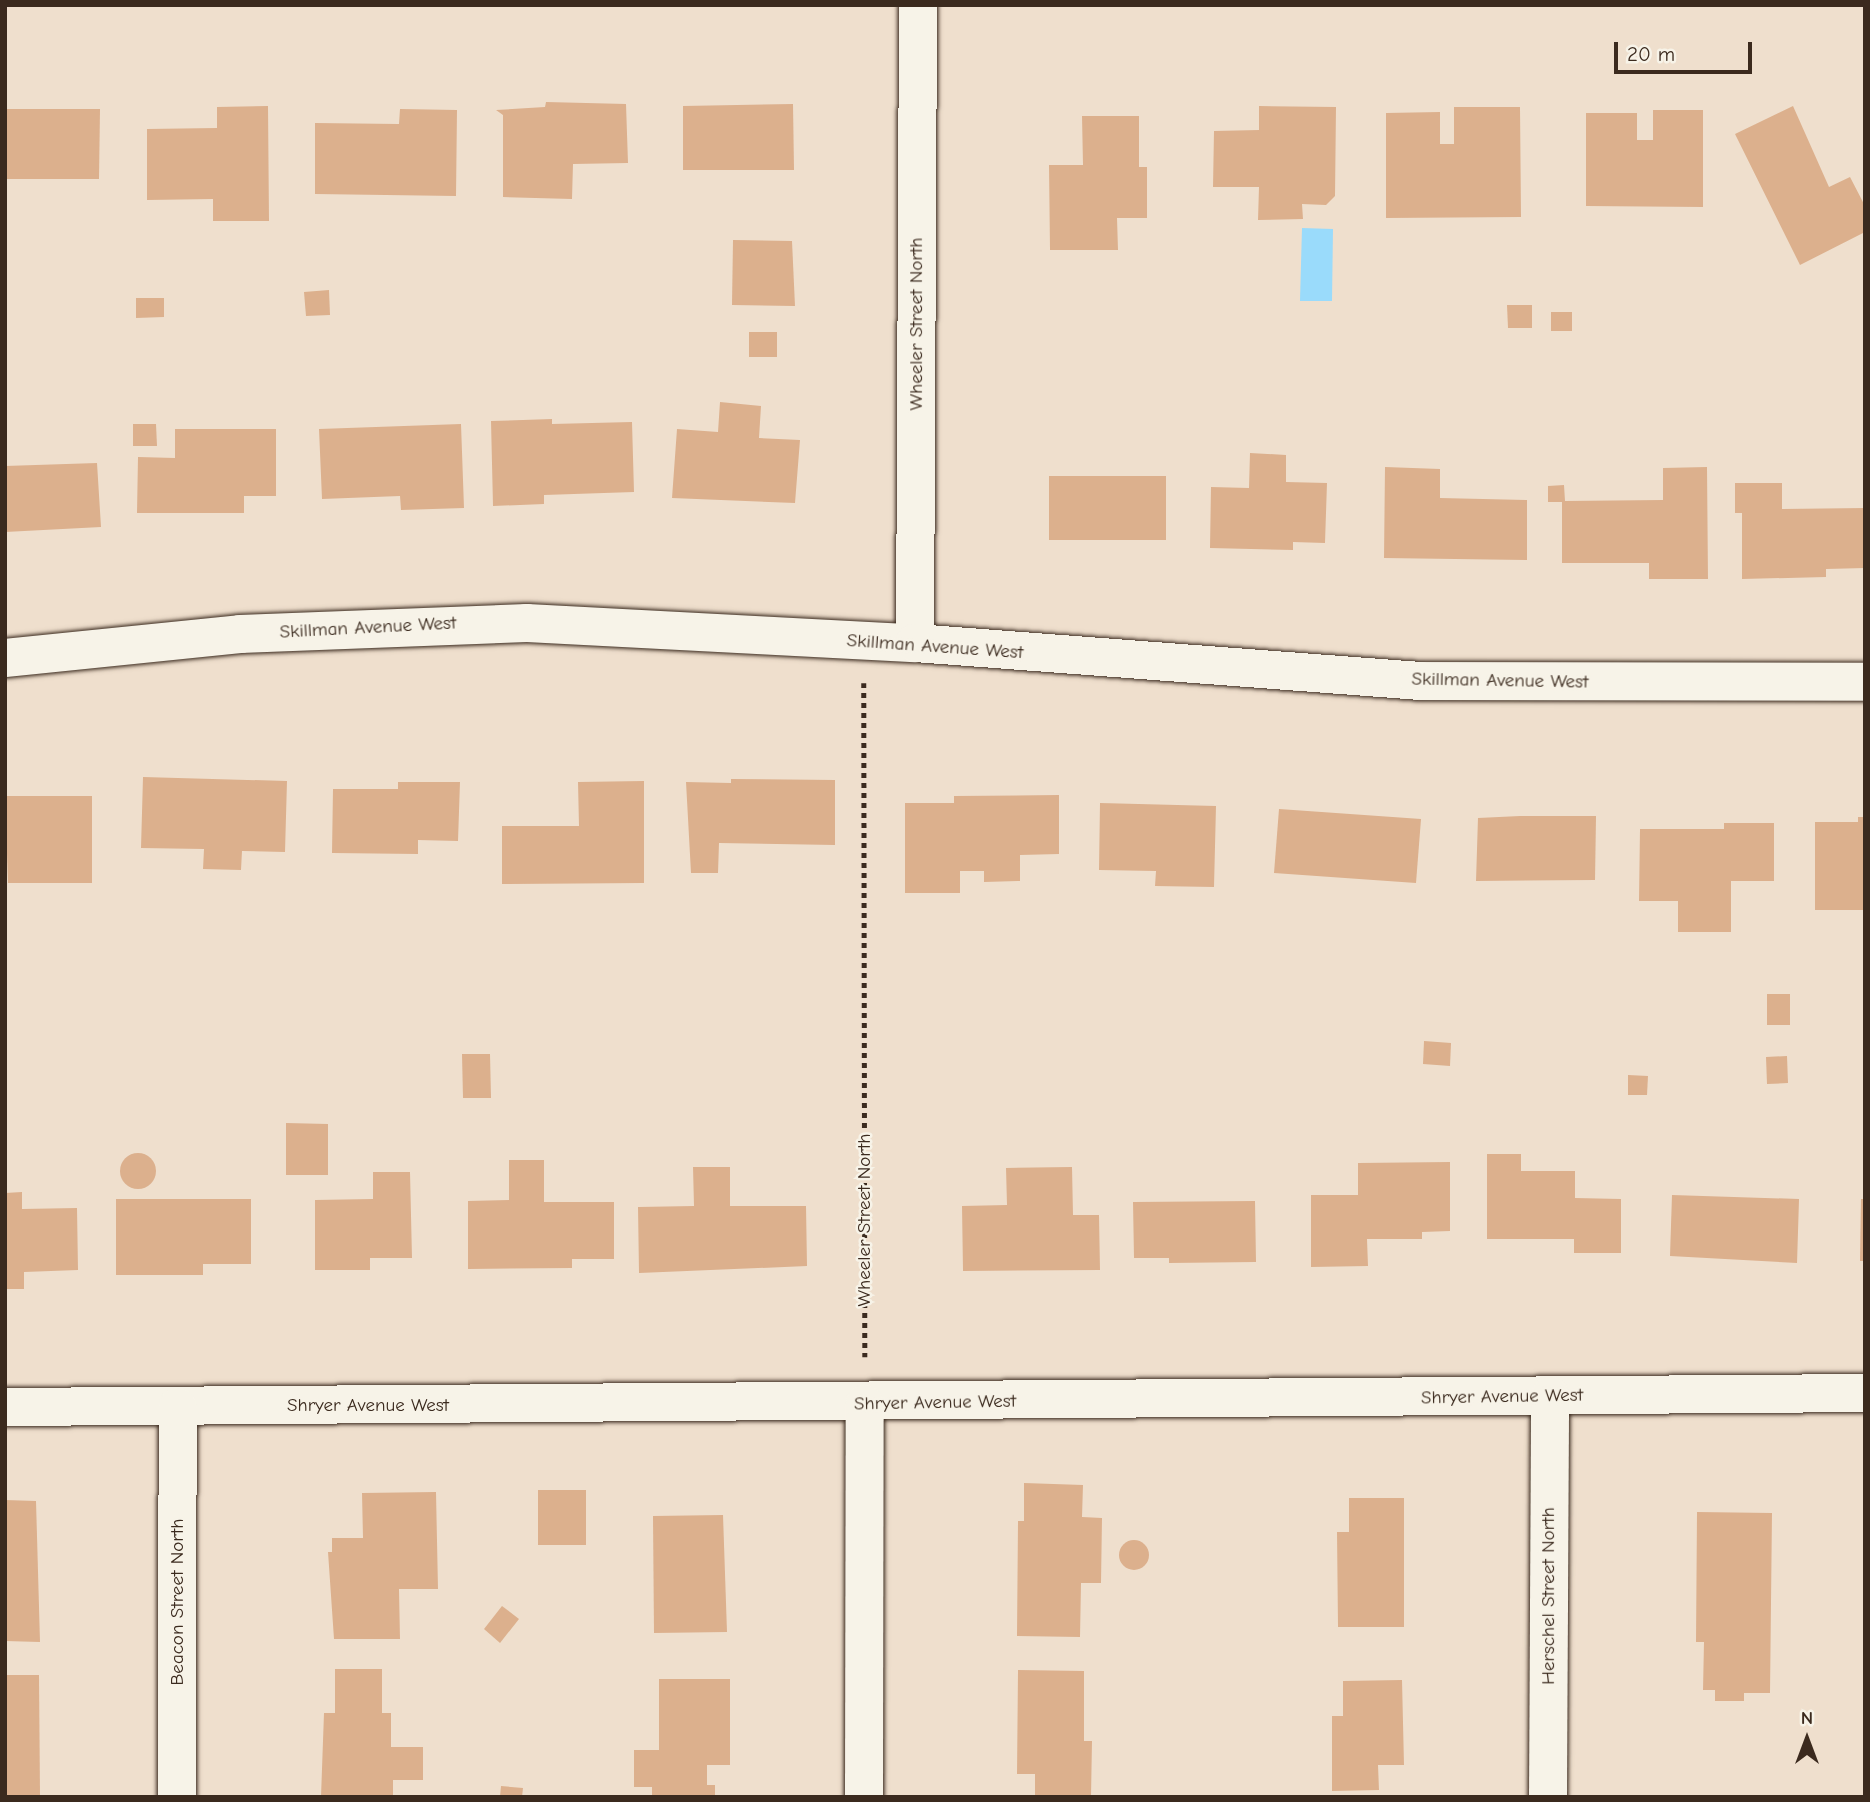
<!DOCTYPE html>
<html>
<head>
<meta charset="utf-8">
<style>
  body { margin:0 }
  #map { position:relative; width:1870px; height:1802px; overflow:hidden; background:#efdfcd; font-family:"Comic Neue",sans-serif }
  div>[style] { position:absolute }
  .water>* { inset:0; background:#9adbfb }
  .building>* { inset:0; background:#dcb08d }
  .round { border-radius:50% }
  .path>* { height:4.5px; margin-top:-2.25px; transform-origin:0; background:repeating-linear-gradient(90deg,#3b2a1e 0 5px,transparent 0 10px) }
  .roads { filter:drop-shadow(0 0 2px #3b2a1e) drop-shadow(0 0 2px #3b2a1e) }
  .minor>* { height:38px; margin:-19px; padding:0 19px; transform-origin:19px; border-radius:19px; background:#f7f3e8 }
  span { translate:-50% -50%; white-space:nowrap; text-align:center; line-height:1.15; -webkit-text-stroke:5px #f7f3e8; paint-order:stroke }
  .street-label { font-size:19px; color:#3b2a1e }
  .frame { position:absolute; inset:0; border:7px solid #3b2a1e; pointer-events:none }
  .north { position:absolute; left:1772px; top:1704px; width:70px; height:70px; -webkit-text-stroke:5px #f7f3e8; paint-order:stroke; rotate:0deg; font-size:19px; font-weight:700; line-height:28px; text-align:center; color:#3b2a1e }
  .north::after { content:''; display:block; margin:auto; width:24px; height:32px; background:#3b2a1e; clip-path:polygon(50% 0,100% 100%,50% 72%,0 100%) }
  .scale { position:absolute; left:1614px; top:42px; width:138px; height:32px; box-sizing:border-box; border:4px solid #3b2a1e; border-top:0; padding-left:9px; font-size:21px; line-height:24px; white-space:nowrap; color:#3b2a1e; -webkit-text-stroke:5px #f7f3e8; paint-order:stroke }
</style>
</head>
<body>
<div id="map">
  <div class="water">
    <i style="clip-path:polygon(1302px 228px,1333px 229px,1332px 301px,1300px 301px)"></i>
  </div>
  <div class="building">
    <i style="clip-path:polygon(546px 102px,626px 104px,628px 163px,573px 164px,572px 199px,503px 197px,503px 115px,496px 110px,545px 107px)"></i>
    <i style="clip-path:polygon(793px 104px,794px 170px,683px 170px,683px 106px)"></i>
    <i style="clip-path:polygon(268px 106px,269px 221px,213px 221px,213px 199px,147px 200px,147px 129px,217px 128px,217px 107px)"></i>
    <i style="clip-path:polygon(1259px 106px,1336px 107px,1335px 196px,1326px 205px,1302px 204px,1303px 219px,1258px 220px,1259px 187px,1213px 187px,1214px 131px,1259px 130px)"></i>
    <i style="clip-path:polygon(1793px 106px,1829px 187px,1850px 177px,1865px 206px,1865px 232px,1800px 265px,1735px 134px)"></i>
    <i style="clip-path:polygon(1454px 107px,1520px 107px,1521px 217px,1386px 218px,1386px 113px,1440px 112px,1440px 144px,1454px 144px)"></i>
    <i style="clip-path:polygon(5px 109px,100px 109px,99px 179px,5px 179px)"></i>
    <i style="clip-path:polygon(400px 109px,457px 110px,456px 196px,315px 194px,315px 123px,399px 124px)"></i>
    <i style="clip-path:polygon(1653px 110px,1703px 110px,1703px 207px,1586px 206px,1586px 113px,1637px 113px,1637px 140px,1653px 140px)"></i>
    <i style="clip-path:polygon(1082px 116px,1139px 116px,1139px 167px,1147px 167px,1147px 218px,1117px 218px,1118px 250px,1050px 250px,1049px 165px,1083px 165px)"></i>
    <i style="clip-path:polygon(733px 240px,792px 241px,795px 306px,732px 305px)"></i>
    <i style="clip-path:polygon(329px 290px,330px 315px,306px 316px,304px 292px)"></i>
    <i style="clip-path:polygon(136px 298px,164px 298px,164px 317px,136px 318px)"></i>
    <i style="clip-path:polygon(1507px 305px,1532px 305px,1532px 328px,1508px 328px)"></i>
    <i style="clip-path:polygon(1551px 312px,1572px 312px,1572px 331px,1551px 331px)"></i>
    <i style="clip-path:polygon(749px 332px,777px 332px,777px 357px,749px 357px)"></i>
    <i style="clip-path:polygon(720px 402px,761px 406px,759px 438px,800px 440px,795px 503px,672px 498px,677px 429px,718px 432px)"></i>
    <i style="clip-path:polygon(552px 419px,552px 424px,632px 422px,634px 492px,544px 495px,544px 504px,493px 506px,491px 421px)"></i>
    <i style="clip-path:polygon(133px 424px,156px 424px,157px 446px,133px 446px)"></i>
    <i style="clip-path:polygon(461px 424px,464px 508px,401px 510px,400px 496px,322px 499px,319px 429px)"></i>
    <i style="clip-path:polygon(175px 429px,276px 429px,276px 496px,244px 496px,244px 513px,137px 513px,138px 457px,175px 458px)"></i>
    <i style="clip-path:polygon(1250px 453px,1286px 455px,1286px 482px,1327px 483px,1325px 543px,1293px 542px,1293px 550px,1210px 548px,1211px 487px,1249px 488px)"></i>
    <i style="clip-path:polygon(97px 463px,101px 527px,5px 532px,5px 466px)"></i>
    <i style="clip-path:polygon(1385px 467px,1440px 469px,1440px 498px,1527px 500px,1527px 560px,1384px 558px)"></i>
    <i style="clip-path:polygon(1707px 467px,1708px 579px,1649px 579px,1649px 563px,1562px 563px,1562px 502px,1548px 502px,1548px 486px,1564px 485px,1565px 501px,1663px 500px,1663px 468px)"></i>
    <i style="clip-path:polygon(1049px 476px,1166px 476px,1166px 540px,1049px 540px)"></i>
    <i style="clip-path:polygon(1735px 483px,1782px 483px,1782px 509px,1865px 508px,1865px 568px,1826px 569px,1826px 577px,1742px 579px,1742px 513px,1735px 513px)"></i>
    <i style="clip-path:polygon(143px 777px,287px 781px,285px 852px,242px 851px,241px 870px,203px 869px,204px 849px,141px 848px)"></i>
    <i style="clip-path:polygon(731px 779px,835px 780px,835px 845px,719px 843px,718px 873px,691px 873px,686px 782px,731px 783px)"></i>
    <i style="clip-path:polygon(644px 781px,644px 883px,502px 884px,502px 826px,579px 826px,578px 782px)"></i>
    <i style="clip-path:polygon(398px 782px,460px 782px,458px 841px,418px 840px,418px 854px,332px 853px,333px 789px,398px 789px)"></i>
    <i style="clip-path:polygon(1059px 795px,1059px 854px,1020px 855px,1020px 881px,984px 882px,984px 871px,960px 871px,960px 893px,905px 893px,905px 803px,954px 803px,954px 796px)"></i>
    <i style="clip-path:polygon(5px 796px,92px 796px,92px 883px,8px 883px)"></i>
    <i style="clip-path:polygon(1100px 803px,1216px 806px,1214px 887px,1155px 886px,1156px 871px,1099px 870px)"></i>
    <i style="clip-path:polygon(1279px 809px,1421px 819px,1416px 883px,1274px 873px)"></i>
    <i style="clip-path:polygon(1520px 816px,1596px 816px,1595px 880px,1476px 881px,1478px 818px)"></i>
    <i style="clip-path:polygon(1858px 817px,1865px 817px,1864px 910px,1815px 910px,1815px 822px,1858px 822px)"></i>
    <i style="clip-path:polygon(1724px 823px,1774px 823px,1774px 881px,1731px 881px,1731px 932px,1678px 932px,1678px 901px,1639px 901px,1640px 829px,1724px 829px)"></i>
    <i style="clip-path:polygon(1767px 994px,1790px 994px,1790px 1025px,1767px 1025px)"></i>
    <i style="clip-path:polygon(1424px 1041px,1451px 1043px,1450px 1066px,1423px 1064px)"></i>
    <i style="clip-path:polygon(462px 1054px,490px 1054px,491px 1098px,463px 1098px)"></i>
    <i style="clip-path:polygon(1787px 1056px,1788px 1083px,1767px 1084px,1766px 1057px)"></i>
    <i style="clip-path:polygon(1628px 1075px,1648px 1076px,1647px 1095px,1628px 1095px)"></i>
    <i style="clip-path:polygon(286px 1123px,328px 1124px,328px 1175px,286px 1175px)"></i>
    <i class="round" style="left:120px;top:1153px;width:36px;height:36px"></i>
    <i style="clip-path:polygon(1487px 1154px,1521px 1154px,1521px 1171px,1575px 1171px,1575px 1198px,1621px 1199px,1621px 1253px,1574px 1253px,1574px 1239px,1487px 1239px)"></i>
    <i style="clip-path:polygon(509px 1160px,544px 1160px,544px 1202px,614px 1202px,614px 1259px,572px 1259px,572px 1268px,468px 1269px,468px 1201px,509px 1200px)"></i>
    <i style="clip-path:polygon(1450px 1162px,1450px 1231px,1422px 1232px,1422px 1239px,1367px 1239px,1368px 1266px,1311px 1267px,1311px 1195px,1358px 1195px,1358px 1163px)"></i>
    <i style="clip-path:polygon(693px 1167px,730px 1167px,730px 1206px,806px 1206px,807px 1266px,639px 1273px,638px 1207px,694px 1206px)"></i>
    <i style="clip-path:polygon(1072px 1167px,1073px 1215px,1099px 1215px,1100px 1270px,963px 1271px,962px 1206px,1007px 1205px,1006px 1168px)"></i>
    <i style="clip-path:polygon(373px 1172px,410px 1172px,412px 1258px,370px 1258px,370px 1270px,315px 1270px,315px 1200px,373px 1199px)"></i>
    <i style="clip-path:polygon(22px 1192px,22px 1209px,77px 1208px,78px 1270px,24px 1272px,24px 1289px,5px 1289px,5px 1193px)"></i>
    <i style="clip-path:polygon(1672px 1195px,1799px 1199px,1797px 1263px,1670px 1256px)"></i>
    <i style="clip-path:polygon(116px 1199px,251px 1199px,251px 1264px,203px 1264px,203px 1275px,116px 1275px)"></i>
    <i style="clip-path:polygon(1861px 1199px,1865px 1199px,1865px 1261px,1860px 1261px)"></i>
    <i style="clip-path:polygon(1255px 1201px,1256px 1262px,1169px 1263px,1169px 1258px,1134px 1258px,1133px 1202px)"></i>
    <i style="clip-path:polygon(1024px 1483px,1083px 1485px,1082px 1517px,1102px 1518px,1101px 1583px,1081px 1583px,1080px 1637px,1017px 1636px,1018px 1521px,1024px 1521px)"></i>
    <i style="clip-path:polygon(538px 1490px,586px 1490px,586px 1545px,538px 1545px)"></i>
    <i style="clip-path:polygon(436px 1492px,438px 1589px,399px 1589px,400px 1639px,334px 1639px,328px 1552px,332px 1552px,332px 1538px,363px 1538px,362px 1493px)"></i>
    <i style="clip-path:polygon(1349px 1498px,1404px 1498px,1404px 1627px,1338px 1627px,1337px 1532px,1349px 1532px)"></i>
    <i style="clip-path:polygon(5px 1500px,36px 1501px,40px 1642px,5px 1641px)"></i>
    <i style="clip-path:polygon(1697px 1512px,1772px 1513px,1770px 1693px,1744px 1693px,1744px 1701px,1715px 1701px,1715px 1690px,1703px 1690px,1704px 1642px,1696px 1642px)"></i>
    <i style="clip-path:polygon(723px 1515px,727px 1632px,654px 1633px,653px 1516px)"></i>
    <i class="round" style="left:1119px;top:1540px;width:30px;height:30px"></i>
    <i style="clip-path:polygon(502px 1606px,519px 1619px,500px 1643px,484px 1629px)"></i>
    <i style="clip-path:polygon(335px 1669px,382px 1669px,382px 1713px,391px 1713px,391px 1747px,423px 1747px,423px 1780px,393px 1780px,393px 1797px,321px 1797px,324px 1713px,335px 1713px)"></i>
    <i style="clip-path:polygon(1018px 1670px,1084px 1671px,1084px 1741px,1092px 1741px,1091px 1797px,1035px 1797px,1035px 1774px,1017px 1774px)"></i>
    <i style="clip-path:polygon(5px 1675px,39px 1675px,40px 1797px,5px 1797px)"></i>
    <i style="clip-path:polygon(659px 1679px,730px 1679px,730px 1765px,707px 1765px,707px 1785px,715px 1785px,715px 1797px,652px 1797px,652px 1787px,634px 1787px,634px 1750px,659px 1750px)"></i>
    <i style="clip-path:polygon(1402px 1680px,1404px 1765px,1378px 1765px,1379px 1790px,1332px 1791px,1332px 1716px,1343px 1716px,1343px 1681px)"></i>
    <i style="clip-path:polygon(501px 1786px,523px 1788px,522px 1797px,500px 1797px)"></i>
  </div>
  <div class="path">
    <i style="left:864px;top:683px;width:674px;rotate:89.91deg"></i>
  </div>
  <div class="roads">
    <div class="minor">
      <i style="left:915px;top:643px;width:638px;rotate:-89.73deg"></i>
      <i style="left:5px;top:658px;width:236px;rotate:-5.8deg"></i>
      <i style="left:240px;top:634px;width:287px;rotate:-2.2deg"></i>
      <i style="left:527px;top:623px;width:389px;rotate:3deg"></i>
      <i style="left:915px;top:643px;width:506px;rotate:4.3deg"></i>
      <i style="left:1420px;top:681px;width:445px;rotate:0.1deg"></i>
      <i style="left:5px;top:1407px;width:1860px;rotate:-0.43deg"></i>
      <i style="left:177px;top:1797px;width:390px;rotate:-89.9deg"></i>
      <i style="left:864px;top:1797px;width:393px;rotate:-89.9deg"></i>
      <i style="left:1548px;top:1797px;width:401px;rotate:-89.7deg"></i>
    </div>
  </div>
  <div class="street-label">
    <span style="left:917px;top:324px;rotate:-90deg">Wheeler Street North</span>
    <span style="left:368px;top:628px;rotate:-3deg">Skillman Avenue West</span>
    <span style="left:935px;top:647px;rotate:4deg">Skillman Avenue West</span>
    <span style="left:1500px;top:681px;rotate:1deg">Skillman Avenue West</span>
    <span style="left:865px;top:1220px;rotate:-90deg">Wheeler Street North</span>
    <span style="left:1502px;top:1397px;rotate:-1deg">Shryer Avenue West</span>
    <span style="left:935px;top:1403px;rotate:-1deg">Shryer Avenue West</span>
    <span style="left:368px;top:1406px">Shryer Avenue West</span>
    <span style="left:1549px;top:1596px;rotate:-90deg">Herschel Street North</span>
    <span style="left:178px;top:1602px;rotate:-90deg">Beacon Street North</span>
  </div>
  <div class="frame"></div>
  <div class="north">N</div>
  <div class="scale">20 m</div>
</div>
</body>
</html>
